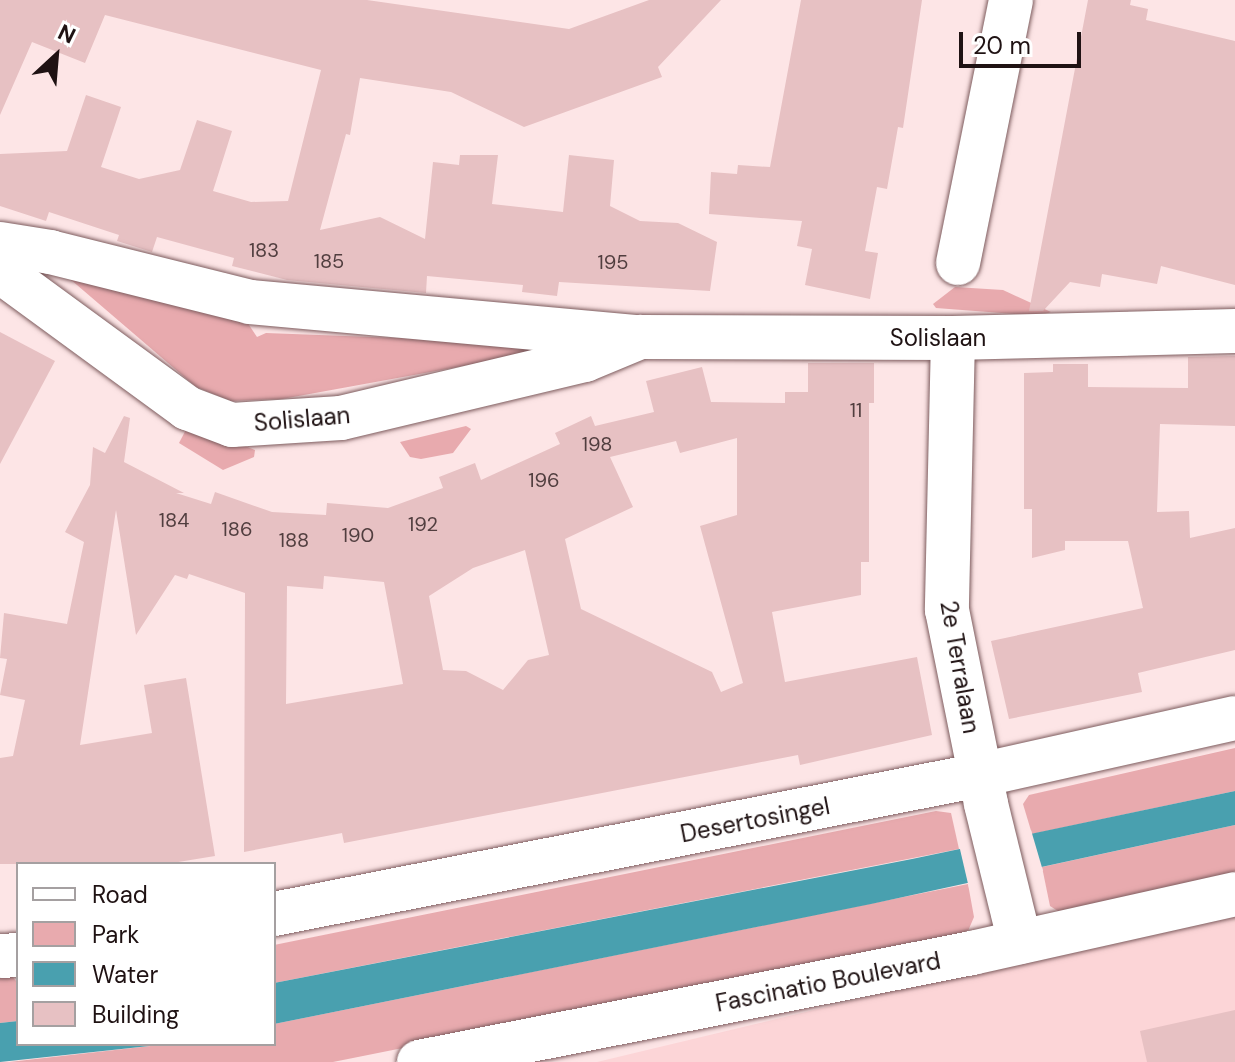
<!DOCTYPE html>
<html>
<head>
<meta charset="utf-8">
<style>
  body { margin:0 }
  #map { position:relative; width:1235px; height:1062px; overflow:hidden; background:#fde5e6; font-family:"DM Sans",sans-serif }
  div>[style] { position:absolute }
  .built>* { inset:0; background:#fcd5d7 }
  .green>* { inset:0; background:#e8aaae }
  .water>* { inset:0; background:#49a0af }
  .pier>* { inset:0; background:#fde5e6 }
  .building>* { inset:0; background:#e7c1c3 }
  .roads { filter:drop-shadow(0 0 2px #7d5c5e) drop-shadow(0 0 2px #7d5c5e) }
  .minor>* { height:44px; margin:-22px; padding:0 22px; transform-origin:22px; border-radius:22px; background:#fff }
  span { translate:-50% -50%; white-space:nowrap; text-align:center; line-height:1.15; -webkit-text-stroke:8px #fff; paint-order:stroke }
  .number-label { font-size:20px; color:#513e3f }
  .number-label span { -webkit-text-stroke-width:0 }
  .street-label { font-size:24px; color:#1f1213 }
  .legend { position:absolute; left:16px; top:862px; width:260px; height:184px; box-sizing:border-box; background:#fff; border:2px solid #a5a0a1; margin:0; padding:10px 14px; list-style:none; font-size:24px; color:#1f1213 }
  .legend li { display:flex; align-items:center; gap:16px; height:40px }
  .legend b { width:40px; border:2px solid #a5a0a1 }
  .north { position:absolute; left:16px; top:16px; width:80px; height:80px; -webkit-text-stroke:6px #fff; paint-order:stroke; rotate:26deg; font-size:22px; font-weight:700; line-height:32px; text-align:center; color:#1f1213 }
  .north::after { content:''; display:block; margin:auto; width:28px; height:36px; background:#1f1213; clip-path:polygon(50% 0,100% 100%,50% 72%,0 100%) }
  .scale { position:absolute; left:959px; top:32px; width:122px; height:36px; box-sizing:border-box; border:4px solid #1f1213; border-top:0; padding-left:10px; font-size:24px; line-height:28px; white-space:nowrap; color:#1f1213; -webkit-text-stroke:6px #fff; paint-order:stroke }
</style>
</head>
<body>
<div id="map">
  <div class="built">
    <i style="clip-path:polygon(1235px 909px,1235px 1062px,597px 1062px)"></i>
  </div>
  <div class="green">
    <i style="clip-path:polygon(70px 279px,245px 319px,257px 337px,266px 333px,555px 344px,563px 348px,282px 399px,231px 401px,196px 387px)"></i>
    <i style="clip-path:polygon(955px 287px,1003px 290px,1051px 312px,1040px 316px,936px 308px,933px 304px)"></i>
    <i style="clip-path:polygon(189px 424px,255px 450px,254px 457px,223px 470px,179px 443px)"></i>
    <i style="clip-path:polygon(466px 426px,471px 429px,453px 453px,421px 459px,410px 457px,400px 442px)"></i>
    <i style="clip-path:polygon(1235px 748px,1235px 791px,1032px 834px,1023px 804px,1029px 795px)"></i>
    <i style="clip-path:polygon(936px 811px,951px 813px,959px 849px,274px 983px,274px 945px)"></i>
    <i style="clip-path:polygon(1235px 825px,1235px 876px,1061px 913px,1050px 906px,1042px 867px)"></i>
    <i style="clip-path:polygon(968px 884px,974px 917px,968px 931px,957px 937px,333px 1062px,9px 1062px,168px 1044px,274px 1044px,274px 1024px)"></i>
    <i style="clip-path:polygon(0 973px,10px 974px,18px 983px,18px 1021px,0 1023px)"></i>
  </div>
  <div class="water">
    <i style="clip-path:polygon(1235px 791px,1235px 825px,871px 904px,274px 1024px,274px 983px,912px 859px)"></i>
    <i style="clip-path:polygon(18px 1021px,18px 1044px,168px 1044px,0 1062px,0 1023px)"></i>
  </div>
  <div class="pier">
    <i style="clip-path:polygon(1031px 830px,1043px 871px,969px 888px,959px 845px)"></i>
  </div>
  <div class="building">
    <i style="clip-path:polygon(0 0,367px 0,569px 29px,649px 0,721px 0,658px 67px,662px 77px,524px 127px,451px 92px,360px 78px,350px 135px,346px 134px,320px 230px,380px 217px,425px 239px,433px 162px,459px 165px,460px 155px,498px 155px,492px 204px,563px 212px,569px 155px,614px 160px,610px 206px,640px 221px,678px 223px,717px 242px,710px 291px,559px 282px,557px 296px,522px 292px,523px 285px,427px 276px,426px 293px,287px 280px,232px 266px,234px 258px,157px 237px,152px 252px,117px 241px,119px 235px,49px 212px,46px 221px,0 206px,0 154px,67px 151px,86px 95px,121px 107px,101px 167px,139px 179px,180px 170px,197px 120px,232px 131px,213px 191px,251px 202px,288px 201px,321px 70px,105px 15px,85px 63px,32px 42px,0 115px)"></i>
    <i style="clip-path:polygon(801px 0,922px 0,903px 128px,898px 127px,887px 189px,877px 187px,865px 251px,878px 253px,870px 299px,805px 285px,812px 249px,797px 246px,802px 221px,709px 214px,711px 172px,737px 174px,738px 165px,770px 167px)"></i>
    <i style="clip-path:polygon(1088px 0,1131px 0,1130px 5px,1148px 9px,1146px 20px,1235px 41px,1235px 285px,1161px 266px,1157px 284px,1102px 274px,1100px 287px,1070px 282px,1043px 311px,1029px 311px)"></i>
    <i style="clip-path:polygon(0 332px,55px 361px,0 464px)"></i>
    <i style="clip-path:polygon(1235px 356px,1235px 426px,1160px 424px,1157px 512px,1189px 511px,1190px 538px,1235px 528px,1235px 650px,1138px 673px,1142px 692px,1009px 719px,991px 641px,1143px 608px,1128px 541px,1065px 541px,1065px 550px,1032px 558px,1032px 509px,1024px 509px,1024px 373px,1053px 372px,1053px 364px,1088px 364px,1088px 387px,1188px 388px,1188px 357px)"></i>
    <i style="clip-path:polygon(evenodd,808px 363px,874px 363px,874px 403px,869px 403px,869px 562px,861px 562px,861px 595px,772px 612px,785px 682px,917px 657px,932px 735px,800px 765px,798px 755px,344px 843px,342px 833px,244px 852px,245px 593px,189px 574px,187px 579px,175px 575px,136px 635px,116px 510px,80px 745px,152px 733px,144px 685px,186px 678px,215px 856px,166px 864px,0 864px,0 758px,13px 756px,25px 700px,0 695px,7px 659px,0 658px,4px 613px,67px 624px,84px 542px,65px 532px,90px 485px,93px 447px,105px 453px,124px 416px,130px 418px,124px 462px,184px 493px,176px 493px,211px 504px,215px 492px,272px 512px,326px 515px,327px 503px,388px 508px,443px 488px,439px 477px,475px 463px,481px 480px,560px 444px,555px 433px,591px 416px,595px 426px,654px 412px,646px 381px,702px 367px,711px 402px,785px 403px,785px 392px,808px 392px,808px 363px,737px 438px,737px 515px,700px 526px,743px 683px,721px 692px,712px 672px,581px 609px,565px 539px,633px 507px,610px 457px,676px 441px,680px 453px,737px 438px,808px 363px,525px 550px,549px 655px,528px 660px,503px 690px,466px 671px,443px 670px,429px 596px,473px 568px,525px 550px,808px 363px,324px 576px,384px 582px,403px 684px,286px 704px,287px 586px,323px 589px,324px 576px)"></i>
    <i style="clip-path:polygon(1235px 1010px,1235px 1062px,1147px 1062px,1140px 1031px)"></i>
  </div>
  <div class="roads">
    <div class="minor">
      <i style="left:0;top:244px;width:51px;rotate:9.1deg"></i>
      <i style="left:50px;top:252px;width:206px;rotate:14deg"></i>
      <i style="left:250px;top:302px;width:386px;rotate:5.2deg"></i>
      <i style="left:958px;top:263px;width:268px;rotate:-78.6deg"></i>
      <i style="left:0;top:271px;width:232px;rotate:36.2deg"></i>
      <i style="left:187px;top:408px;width:48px;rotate:20.7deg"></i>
      <i style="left:232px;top:425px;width:109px;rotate:-3.7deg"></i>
      <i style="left:341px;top:418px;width:251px;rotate:-13.4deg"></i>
      <i style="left:585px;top:360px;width:60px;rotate:-22.7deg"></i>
      <i style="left:640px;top:337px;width:313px;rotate:0.2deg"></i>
      <i style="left:953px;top:338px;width:282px;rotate:-1.4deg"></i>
      <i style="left:953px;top:338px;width:272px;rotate:91.3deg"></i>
      <i style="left:947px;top:610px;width:198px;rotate:78.6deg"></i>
      <i style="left:986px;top:804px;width:142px;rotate:76.2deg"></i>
      <i style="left:274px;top:914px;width:720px;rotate:-11.14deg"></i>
      <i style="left:980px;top:775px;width:261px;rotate:-12.6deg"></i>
      <i style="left:0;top:956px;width:18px;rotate:-3deg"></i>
      <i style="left:419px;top:1062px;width:564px;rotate:-11.15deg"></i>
      <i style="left:972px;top:953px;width:270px;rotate:-12.6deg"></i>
    </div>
  </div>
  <div class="number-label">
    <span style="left:264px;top:250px">183</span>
    <span style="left:329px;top:261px">185</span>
    <span style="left:613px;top:262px">195</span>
    <span style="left:856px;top:410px">11</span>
    <span style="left:597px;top:444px">198</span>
    <span style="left:544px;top:480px">196</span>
    <span style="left:174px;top:520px">184</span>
    <span style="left:423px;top:524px">192</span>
    <span style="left:237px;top:529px">186</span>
    <span style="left:358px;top:535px">190</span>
    <span style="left:294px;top:540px">188</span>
  </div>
  <div class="street-label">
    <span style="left:938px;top:338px">Solislaan</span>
    <span style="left:302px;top:419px;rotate:-5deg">Solislaan</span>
    <span style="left:960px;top:667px;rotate:80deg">2e Terralaan</span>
    <span style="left:755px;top:820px;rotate:-11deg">Desertosingel</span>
    <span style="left:828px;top:982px;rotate:-11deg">Fascinatio Boulevard</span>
  </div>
  <ul class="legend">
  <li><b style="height:10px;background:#fff"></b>Road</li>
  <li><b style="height:22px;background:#e8aaae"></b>Park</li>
  <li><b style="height:22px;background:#49a0af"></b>Water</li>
  <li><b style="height:22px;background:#e7c1c3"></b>Building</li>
  </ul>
  <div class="north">N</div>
  <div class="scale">20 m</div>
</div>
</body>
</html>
